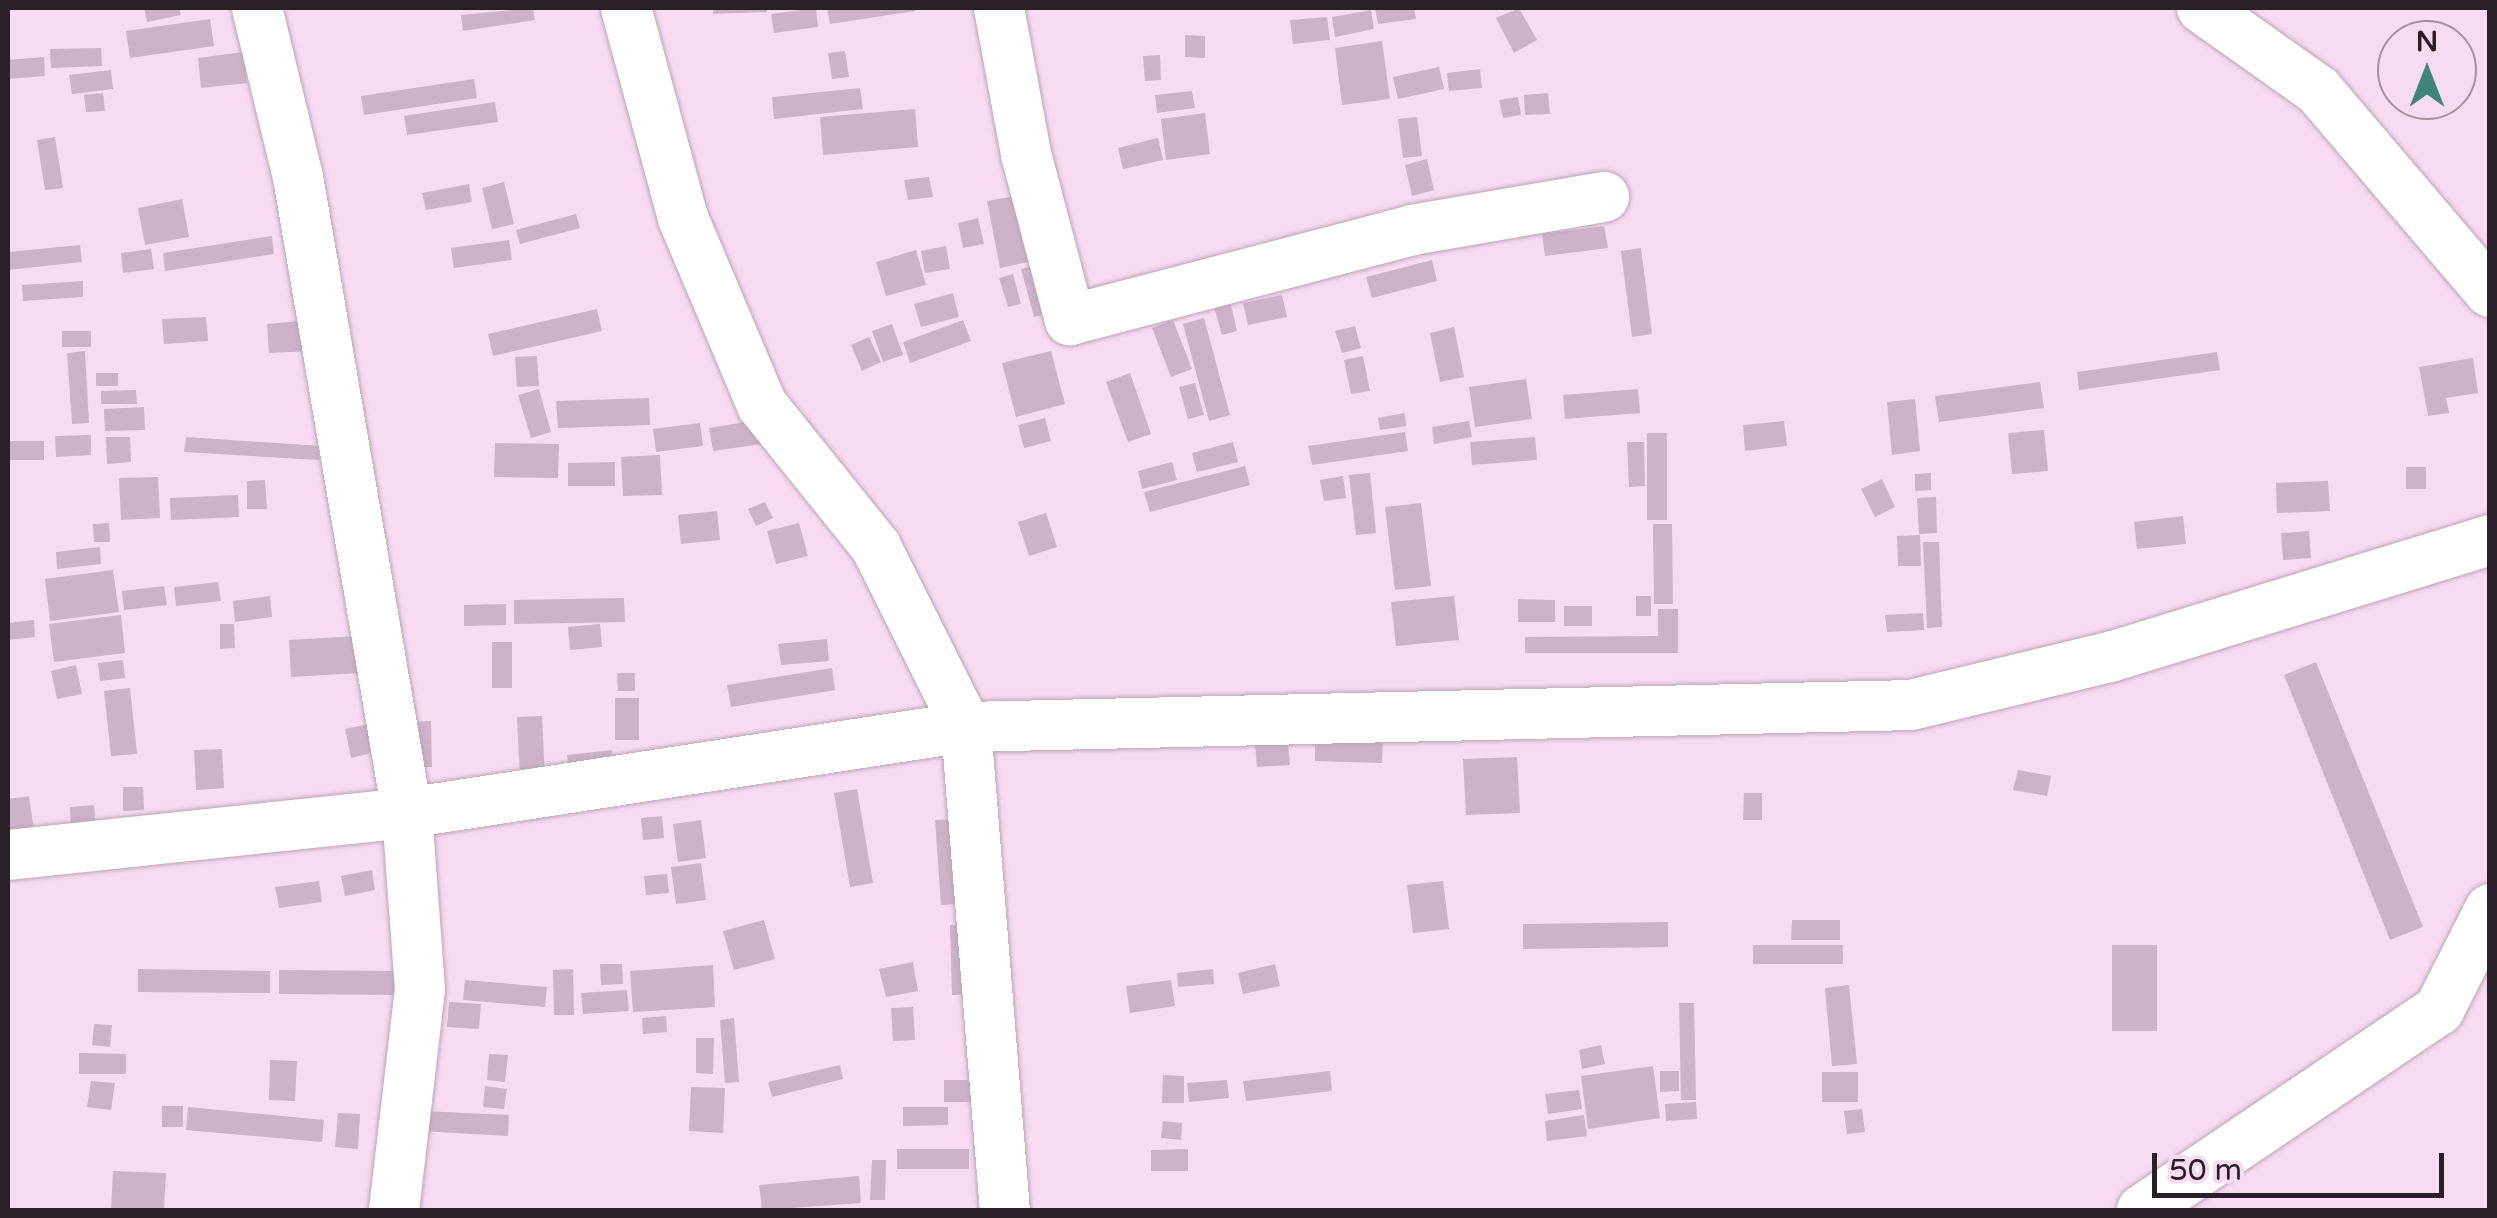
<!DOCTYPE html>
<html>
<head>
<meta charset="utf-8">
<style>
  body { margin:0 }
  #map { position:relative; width:2497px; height:1218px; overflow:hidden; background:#f7dcf1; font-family:"Varela Round",sans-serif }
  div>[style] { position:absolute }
  .building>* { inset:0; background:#cdb3c7 }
  .roads { filter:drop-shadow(0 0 2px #bca3b7) drop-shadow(0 0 2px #bca3b7) }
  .minor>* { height:50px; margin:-25px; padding:0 25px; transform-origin:25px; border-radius:25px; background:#fff }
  span { translate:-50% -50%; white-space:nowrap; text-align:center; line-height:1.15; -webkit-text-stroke:9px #f7dcf1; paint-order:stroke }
  .frame { position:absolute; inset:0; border:10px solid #291f27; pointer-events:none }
  .north { position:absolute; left:2377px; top:20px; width:100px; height:100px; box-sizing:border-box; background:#f7dcf1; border:2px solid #a590a0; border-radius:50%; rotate:0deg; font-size:28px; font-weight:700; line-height:40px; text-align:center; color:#291f27 }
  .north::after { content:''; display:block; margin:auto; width:35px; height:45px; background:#40857c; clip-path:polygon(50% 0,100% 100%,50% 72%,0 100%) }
  .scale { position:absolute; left:2152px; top:1153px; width:292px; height:45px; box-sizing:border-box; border:5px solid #291f27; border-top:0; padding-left:12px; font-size:30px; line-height:35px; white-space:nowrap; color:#291f27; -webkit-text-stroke:8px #f7dcf1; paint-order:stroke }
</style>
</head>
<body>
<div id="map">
  <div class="building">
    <i style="clip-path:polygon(144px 8px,179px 8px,181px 15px,147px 22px)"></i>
    <i style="clip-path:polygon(533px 8px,535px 20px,463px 31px,461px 15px)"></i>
    <i style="clip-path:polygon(713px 8px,767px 8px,767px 12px,713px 14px)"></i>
    <i style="clip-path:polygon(816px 8px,818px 27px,774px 33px,771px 14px)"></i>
    <i style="clip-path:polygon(827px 8px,915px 8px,915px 11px,830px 24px)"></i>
    <i style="clip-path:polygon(1414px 8px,1416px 19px,1378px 24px,1375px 9px)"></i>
    <i style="clip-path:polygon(1519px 8px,1537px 40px,1514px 53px,1496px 18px)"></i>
    <i style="clip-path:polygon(1371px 10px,1374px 29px,1335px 37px,1332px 17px)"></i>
    <i style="clip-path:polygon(1327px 17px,1330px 40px,1293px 44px,1290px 20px)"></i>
    <i style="clip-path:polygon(210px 19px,214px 46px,130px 58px,126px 31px)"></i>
    <i style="clip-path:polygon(1185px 35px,1205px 36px,1205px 58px,1185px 57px)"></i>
    <i style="clip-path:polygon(1382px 41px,1390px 99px,1342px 105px,1335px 48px)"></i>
    <i style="clip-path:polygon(101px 48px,102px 66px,51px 68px,50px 49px)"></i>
    <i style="clip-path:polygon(845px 51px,849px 77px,832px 79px,828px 53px)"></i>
    <i style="clip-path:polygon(243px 52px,247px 83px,201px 88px,198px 58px)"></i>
    <i style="clip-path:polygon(1160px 55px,1161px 80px,1145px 81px,1143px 56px)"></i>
    <i style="clip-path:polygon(44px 57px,45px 76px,8px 79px,8px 60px)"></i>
    <i style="clip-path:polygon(1439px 67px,1444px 89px,1398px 99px,1393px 77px)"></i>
    <i style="clip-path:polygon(1480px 69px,1482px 88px,1449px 91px,1447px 73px)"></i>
    <i style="clip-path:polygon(111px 70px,113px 89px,72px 94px,69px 75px)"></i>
    <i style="clip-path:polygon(474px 79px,477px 98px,364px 115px,361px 96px)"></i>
    <i style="clip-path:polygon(860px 88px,863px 109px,774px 119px,772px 97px)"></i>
    <i style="clip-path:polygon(1192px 91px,1195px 108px,1157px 113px,1155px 95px)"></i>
    <i style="clip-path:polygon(103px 93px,105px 111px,86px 112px,84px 95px)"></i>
    <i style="clip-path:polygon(1548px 93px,1550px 114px,1525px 115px,1524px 95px)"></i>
    <i style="clip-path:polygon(1518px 97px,1521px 115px,1503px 118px,1499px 100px)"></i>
    <i style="clip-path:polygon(495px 102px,498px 122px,407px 135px,404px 116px)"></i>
    <i style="clip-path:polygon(915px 109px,918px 147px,823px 155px,820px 117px)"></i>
    <i style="clip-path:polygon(1205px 113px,1210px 154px,1166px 160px,1161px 119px)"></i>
    <i style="clip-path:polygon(1417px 117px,1422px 156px,1403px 158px,1398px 119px)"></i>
    <i style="clip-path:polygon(55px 137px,63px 188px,45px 190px,37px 140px)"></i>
    <i style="clip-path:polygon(1158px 138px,1163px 160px,1123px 169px,1118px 148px)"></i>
    <i style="clip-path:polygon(1427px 159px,1434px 190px,1412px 196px,1405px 165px)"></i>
    <i style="clip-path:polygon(929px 177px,933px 197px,908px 200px,904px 180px)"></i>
    <i style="clip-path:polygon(504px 182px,514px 224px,492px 229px,482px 188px)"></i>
    <i style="clip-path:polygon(469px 184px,472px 202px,426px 210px,422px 193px)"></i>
    <i style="clip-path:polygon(1021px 195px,1033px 261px,1000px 268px,987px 201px)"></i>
    <i style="clip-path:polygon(182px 199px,189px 237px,145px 245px,138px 208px)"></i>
    <i style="clip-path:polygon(576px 214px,580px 228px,520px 244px,516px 230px)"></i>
    <i style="clip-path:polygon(978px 218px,984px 244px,963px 248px,958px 223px)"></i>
    <i style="clip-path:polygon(1604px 226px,1608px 248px,1545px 256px,1542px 234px)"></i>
    <i style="clip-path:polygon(272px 236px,274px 254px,165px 271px,163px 253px)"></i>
    <i style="clip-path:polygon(509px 240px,512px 260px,454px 268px,451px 248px)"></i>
    <i style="clip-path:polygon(80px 245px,82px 262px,8px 270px,8px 252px)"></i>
    <i style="clip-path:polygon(946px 246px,950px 269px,925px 273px,921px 251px)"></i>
    <i style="clip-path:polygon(1641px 248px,1652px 334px,1632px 337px,1621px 251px)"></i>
    <i style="clip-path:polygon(151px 249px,154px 269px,123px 273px,121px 253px)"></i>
    <i style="clip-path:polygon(916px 250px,926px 285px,886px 296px,876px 262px)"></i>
    <i style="clip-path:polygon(1432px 260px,1437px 281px,1372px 298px,1366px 277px)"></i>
    <i style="clip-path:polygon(1041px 264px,1055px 312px,1034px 317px,1021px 269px)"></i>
    <i style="clip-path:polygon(1013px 274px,1021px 304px,1008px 307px,999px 278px)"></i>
    <i style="clip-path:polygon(83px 281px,83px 297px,23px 301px,22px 285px)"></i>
    <i style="clip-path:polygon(953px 293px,959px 317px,921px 327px,914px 304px)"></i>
    <i style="clip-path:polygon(1282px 295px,1287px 317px,1248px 325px,1243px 303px)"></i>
    <i style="clip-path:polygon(1229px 296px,1237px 331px,1222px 335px,1212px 300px)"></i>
    <i style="clip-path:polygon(597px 309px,602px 331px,493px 356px,488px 334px)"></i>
    <i style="clip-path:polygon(206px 317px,208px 341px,164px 344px,162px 319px)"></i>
    <i style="clip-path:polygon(1204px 318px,1230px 415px,1209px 421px,1183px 324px)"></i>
    <i style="clip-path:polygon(310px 320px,312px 351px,269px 353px,267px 324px)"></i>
    <i style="clip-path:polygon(963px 320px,971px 341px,910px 363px,903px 342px)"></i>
    <i style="clip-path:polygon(1173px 320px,1192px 369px,1171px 377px,1152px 328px)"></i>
    <i style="clip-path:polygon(892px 324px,903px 355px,883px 362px,872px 331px)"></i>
    <i style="clip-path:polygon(1355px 326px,1361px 348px,1342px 353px,1335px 331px)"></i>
    <i style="clip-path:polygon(1454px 327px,1464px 377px,1440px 382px,1430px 333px)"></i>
    <i style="clip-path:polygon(62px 331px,91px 331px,91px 347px,62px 347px)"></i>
    <i style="clip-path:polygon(869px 337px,881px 362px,862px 371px,851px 345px)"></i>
    <i style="clip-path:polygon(85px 351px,89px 423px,72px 424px,67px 353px)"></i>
    <i style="clip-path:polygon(1051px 351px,1065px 404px,1016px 417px,1002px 363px)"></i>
    <i style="clip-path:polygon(2217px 352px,2220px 370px,2079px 390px,2077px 372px)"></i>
    <i style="clip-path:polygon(537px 356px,539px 386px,517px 387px,515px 357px)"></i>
    <i style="clip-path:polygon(1363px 356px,1370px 391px,1351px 394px,1344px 360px)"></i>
    <i style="clip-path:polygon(2473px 358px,2478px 393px,2446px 398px,2449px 413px,2428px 416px,2419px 367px)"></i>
    <i style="clip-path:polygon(96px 373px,118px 373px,118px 386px,96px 386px)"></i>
    <i style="clip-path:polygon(1130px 373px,1151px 434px,1128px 442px,1106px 382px)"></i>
    <i style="clip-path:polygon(1526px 379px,1532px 419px,1475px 427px,1469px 387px)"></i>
    <i style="clip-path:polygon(2040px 382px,2044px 408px,1939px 422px,1935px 396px)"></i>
    <i style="clip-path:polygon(1195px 383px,1204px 415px,1188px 419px,1179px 387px)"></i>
    <i style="clip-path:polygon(539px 389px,551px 432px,531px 438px,518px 395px)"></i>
    <i style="clip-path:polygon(1638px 389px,1640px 413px,1565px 419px,1563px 395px)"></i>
    <i style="clip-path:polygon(136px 390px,137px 404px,101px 404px,101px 391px)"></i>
    <i style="clip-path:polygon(649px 398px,650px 425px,558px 428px,556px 401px)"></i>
    <i style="clip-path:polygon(1915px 399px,1920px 451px,1892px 455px,1887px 402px)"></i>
    <i style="clip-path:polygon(144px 407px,145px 430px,105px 431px,104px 409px)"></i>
    <i style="clip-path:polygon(1405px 413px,1406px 426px,1380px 430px,1378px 418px)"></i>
    <i style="clip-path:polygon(1045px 418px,1051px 441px,1024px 448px,1018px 425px)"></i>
    <i style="clip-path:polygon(758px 420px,762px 444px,713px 451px,709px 428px)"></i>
    <i style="clip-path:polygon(1469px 421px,1472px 437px,1434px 444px,1432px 427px)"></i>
    <i style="clip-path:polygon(1784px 421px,1787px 446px,1745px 451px,1743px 425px)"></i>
    <i style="clip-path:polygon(700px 423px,703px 446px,656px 452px,653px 429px)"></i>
    <i style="clip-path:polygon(2044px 430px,2048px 471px,2012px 474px,2008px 433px)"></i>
    <i style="clip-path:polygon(1405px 432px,1408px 451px,1312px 465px,1308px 446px)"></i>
    <i style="clip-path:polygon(1647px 433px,1667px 433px,1667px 520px,1647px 520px)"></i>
    <i style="clip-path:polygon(91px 435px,91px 455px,56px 457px,55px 436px)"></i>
    <i style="clip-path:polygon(106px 437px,130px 437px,131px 462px,107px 464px)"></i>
    <i style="clip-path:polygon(186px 437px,320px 446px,319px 460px,184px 452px)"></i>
    <i style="clip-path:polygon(1535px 437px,1537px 460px,1472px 465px,1470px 442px)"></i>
    <i style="clip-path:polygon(8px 441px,44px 441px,44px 460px,8px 460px)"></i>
    <i style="clip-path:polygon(1233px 442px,1238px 462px,1197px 472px,1192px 453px)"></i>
    <i style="clip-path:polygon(1627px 442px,1644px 442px,1645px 486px,1629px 487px)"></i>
    <i style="clip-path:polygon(495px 443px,559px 444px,558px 478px,494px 477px)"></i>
    <i style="clip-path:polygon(660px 455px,662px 495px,623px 496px,621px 457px)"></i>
    <i style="clip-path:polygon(615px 462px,615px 486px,568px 486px,568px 463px)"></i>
    <i style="clip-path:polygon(1172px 462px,1177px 480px,1142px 489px,1138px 471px)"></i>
    <i style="clip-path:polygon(1245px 466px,1250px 485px,1150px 512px,1144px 492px)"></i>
    <i style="clip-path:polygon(2406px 467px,2426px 467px,2426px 489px,2406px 489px)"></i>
    <i style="clip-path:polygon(1370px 473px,1376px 533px,1356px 535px,1349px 475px)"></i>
    <i style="clip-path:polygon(1931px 473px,1931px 490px,1915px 491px,1915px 474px)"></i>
    <i style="clip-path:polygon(1343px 476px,1346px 498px,1324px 501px,1320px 480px)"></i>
    <i style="clip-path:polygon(158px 477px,160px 518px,121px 520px,119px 478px)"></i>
    <i style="clip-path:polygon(1882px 479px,1895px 507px,1875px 517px,1861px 489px)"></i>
    <i style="clip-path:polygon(265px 480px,267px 509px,247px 509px,247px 481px)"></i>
    <i style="clip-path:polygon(2328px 481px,2330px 511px,2277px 513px,2276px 483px)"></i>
    <i style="clip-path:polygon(238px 495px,239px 517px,171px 520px,170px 498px)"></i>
    <i style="clip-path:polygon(1936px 497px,1937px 533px,1919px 534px,1917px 498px)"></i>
    <i style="clip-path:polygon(765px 502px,773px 518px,756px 526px,748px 509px)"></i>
    <i style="clip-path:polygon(1421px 503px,1431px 586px,1395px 590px,1385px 507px)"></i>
    <i style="clip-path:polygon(717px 511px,720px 540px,681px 544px,678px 515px)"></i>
    <i style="clip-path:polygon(1046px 513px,1057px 547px,1029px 556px,1018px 522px)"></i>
    <i style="clip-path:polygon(2183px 516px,2186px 544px,2137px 549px,2134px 522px)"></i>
    <i style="clip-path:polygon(109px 523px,110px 542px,94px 542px,93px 524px)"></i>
    <i style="clip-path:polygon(799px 523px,808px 556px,776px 564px,767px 531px)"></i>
    <i style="clip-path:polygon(1653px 524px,1672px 524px,1673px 604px,1654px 604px)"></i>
    <i style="clip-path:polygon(2309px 531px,2311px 558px,2283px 560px,2281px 533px)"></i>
    <i style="clip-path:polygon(1920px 535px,1921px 566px,1898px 566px,1897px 536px)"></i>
    <i style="clip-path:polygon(1923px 542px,1939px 542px,1942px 627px,1927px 628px)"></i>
    <i style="clip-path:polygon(100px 547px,101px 564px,57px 569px,56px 552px)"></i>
    <i style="clip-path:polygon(113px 570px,119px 612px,50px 621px,45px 579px)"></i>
    <i style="clip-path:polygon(218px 582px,221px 601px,176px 606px,174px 587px)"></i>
    <i style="clip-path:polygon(164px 586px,167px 605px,124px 610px,122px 591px)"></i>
    <i style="clip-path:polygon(270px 596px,272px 617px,235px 622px,233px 601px)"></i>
    <i style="clip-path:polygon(1454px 596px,1459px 640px,1396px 646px,1391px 602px)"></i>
    <i style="clip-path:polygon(1636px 596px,1651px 596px,1651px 616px,1636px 616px)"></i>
    <i style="clip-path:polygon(624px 598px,625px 622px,514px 624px,514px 600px)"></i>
    <i style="clip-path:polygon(1518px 599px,1555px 600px,1555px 622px,1518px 622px)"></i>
    <i style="clip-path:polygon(506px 604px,506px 625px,464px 626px,464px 605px)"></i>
    <i style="clip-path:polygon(1564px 606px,1592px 606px,1592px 626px,1564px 626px)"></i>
    <i style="clip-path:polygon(1658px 609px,1678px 609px,1678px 653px,1525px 653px,1525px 637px,1658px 636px)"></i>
    <i style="clip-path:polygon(1923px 613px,1924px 630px,1887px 632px,1885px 615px)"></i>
    <i style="clip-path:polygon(121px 615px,125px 653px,54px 662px,49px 624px)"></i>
    <i style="clip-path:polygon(34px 620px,35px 637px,8px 640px,8px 623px)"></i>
    <i style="clip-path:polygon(220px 624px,234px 624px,235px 648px,220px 649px)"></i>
    <i style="clip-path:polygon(600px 624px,602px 647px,570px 650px,568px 627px)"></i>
    <i style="clip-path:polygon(357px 636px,360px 673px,291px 677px,289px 640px)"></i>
    <i style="clip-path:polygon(827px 639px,829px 661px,781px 665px,778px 644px)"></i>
    <i style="clip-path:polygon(492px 642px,512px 642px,512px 688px,492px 688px)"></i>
    <i style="clip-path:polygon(123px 660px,125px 678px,100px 681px,98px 663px)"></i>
    <i style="clip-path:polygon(2316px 662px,2423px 927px,2390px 940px,2284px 675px)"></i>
    <i style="clip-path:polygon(76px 665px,82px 694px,57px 699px,51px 671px)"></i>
    <i style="clip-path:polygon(832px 668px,835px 690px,731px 707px,727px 685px)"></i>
    <i style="clip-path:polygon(617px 673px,635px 673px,635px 691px,618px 691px)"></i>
    <i style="clip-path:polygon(130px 688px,137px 754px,111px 756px,104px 691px)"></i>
    <i style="clip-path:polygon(615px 698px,639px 698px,639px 740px,615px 740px)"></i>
    <i style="clip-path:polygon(542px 716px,545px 779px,520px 780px,517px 717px)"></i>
    <i style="clip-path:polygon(431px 721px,432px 767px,408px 767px,408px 722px)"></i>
    <i style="clip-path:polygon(369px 724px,376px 752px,351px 758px,345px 729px)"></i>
    <i style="clip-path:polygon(1315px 738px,1383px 739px,1382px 763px,1315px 761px)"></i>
    <i style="clip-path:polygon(1288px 742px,1290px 765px,1257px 767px,1255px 744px)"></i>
    <i style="clip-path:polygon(222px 749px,224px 788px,196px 790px,194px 750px)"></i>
    <i style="clip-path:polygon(612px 750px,614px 772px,570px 777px,567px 755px)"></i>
    <i style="clip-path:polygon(1517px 757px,1520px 813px,1466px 815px,1463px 759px)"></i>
    <i style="clip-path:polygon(2018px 770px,2051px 776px,2047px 796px,2013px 790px)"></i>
    <i style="clip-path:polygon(123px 787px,143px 787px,144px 810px,123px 811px)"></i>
    <i style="clip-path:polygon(857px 789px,873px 883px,850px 887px,834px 793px)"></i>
    <i style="clip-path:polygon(1744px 793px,1762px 793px,1762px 820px,1743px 820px)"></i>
    <i style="clip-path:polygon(29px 796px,34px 831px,8px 834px,8px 799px)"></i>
    <i style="clip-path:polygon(94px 805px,96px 827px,71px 828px,70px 807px)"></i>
    <i style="clip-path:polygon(662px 816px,664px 838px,643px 840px,641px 818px)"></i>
    <i style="clip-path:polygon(955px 819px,962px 904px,941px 905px,935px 820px)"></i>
    <i style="clip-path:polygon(701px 820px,706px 858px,678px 862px,673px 824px)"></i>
    <i style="clip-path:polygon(701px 863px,706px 900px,676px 904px,671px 867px)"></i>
    <i style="clip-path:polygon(372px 870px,375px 890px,345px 896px,341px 876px)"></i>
    <i style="clip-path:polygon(667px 874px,669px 893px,646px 895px,644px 876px)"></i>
    <i style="clip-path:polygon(319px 881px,322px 902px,279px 908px,275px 887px)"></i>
    <i style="clip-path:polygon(1443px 881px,1449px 929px,1413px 933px,1407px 885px)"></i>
    <i style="clip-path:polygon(764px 920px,775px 959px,734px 970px,723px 931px)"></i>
    <i style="clip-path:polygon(1792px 920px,1840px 920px,1840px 940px,1791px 940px)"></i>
    <i style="clip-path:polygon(1668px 922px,1668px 947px,1523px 949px,1523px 924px)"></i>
    <i style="clip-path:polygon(970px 924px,972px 994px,952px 995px,950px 925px)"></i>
    <i style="clip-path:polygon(1753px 945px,1843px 945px,1843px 964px,1753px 964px)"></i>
    <i style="clip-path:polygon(2112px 945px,2157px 945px,2157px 1031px,2112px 1031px)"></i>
    <i style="clip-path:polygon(913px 962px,918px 991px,886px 997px,879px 969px)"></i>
    <i style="clip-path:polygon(600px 964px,622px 964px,623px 984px,601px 985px)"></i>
    <i style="clip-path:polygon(1275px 964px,1280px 986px,1243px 994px,1238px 973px)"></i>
    <i style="clip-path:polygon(713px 965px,715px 1007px,633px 1012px,630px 971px)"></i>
    <i style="clip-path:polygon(138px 969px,270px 971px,270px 993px,138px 992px)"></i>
    <i style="clip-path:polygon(573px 969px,574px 1015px,554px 1015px,553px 970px)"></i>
    <i style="clip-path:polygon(1213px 969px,1214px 984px,1178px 987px,1177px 973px)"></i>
    <i style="clip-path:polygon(279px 970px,402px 971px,401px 995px,279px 994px)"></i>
    <i style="clip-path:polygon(465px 980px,547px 987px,545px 1007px,463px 1000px)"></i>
    <i style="clip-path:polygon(1171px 980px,1175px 1006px,1130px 1013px,1126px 986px)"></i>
    <i style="clip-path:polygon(1849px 985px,1857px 1064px,1832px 1066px,1825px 988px)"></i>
    <i style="clip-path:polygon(627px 990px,629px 1011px,583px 1014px,581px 993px)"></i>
    <i style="clip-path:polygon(449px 1002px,481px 1004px,479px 1029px,447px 1027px)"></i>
    <i style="clip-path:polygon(1679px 1003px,1694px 1003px,1696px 1100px,1681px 1100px)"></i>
    <i style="clip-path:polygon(913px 1007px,915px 1040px,893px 1041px,891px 1008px)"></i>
    <i style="clip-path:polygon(666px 1016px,667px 1032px,643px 1034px,642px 1018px)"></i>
    <i style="clip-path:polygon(734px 1018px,739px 1082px,725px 1083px,720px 1020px)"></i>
    <i style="clip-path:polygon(94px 1024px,112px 1025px,110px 1047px,92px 1045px)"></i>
    <i style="clip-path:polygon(696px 1038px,714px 1038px,713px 1074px,696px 1073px)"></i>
    <i style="clip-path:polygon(1601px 1045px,1605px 1064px,1582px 1069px,1579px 1050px)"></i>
    <i style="clip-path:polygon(79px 1053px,126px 1054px,126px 1074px,79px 1074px)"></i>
    <i style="clip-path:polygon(489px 1054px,508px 1055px,505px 1082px,487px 1080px)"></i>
    <i style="clip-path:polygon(270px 1060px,297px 1061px,295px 1101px,269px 1100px)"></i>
    <i style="clip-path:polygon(840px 1065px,843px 1079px,772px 1097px,768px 1082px)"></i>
    <i style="clip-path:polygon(1653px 1066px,1660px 1118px,1588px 1129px,1581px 1076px)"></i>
    <i style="clip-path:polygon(1330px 1071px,1332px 1091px,1246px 1101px,1243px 1081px)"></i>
    <i style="clip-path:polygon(1660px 1071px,1679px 1071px,1679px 1091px,1660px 1092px)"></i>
    <i style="clip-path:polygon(1822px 1072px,1858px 1072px,1858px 1102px,1822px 1102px)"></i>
    <i style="clip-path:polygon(1163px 1075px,1184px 1076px,1184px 1103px,1162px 1103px)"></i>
    <i style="clip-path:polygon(944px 1080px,978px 1080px,978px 1102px,944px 1102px)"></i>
    <i style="clip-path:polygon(1227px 1080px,1229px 1098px,1189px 1102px,1187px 1083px)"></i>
    <i style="clip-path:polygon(91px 1081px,115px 1083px,111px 1110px,87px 1107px)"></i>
    <i style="clip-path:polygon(485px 1086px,507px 1089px,504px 1109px,483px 1107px)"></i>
    <i style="clip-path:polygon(691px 1087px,725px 1088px,723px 1133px,689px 1131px)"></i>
    <i style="clip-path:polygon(1579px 1090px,1582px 1109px,1548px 1114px,1545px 1094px)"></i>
    <i style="clip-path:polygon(1696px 1102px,1697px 1119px,1666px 1121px,1665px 1104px)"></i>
    <i style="clip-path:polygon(162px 1106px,183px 1106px,183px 1127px,162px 1127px)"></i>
    <i style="clip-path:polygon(188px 1107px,324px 1120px,322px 1142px,186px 1130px)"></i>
    <i style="clip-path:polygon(903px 1107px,948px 1107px,948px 1125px,903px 1126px)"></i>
    <i style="clip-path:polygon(1862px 1109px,1865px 1132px,1847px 1134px,1844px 1111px)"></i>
    <i style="clip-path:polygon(422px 1111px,509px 1115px,508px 1136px,421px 1131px)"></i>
    <i style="clip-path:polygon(338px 1113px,360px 1114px,358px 1149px,335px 1147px)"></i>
    <i style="clip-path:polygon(1584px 1115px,1587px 1136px,1547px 1141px,1545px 1121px)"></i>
    <i style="clip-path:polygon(1163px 1121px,1182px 1123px,1181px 1140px,1161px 1138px)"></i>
    <i style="clip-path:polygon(897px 1149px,969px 1149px,969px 1169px,897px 1169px)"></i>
    <i style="clip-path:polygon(1188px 1149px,1188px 1171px,1151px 1171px,1151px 1150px)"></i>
    <i style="clip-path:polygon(872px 1160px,886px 1160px,885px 1200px,870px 1200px)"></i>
    <i style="clip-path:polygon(113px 1171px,166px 1173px,164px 1210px,111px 1210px)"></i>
    <i style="clip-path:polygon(859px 1176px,861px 1203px,762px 1210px,759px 1185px)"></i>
  </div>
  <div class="roads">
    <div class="minor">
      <i style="left:257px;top:8px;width:174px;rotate:76.4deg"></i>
      <i style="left:298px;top:177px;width:645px;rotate:80.27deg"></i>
      <i style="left:407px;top:813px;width:176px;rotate:85.8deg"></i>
      <i style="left:420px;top:989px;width:223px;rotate:96.7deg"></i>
      <i style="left:626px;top:8px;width:218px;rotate:74.8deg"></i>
      <i style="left:683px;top:218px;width:203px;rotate:67.1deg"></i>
      <i style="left:762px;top:405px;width:182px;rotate:51.2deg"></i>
      <i style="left:876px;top:547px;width:201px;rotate:63.4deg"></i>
      <i style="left:966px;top:727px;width:485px;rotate:85.4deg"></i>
      <i style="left:999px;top:8px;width:148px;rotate:79.5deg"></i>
      <i style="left:1026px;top:154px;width:172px;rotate:75.2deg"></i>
      <i style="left:1070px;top:320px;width:354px;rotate:-14.7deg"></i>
      <i style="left:1412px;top:230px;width:195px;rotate:-9.8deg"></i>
      <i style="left:2202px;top:8px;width:142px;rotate:35.3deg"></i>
      <i style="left:2318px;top:90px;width:265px;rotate:49.6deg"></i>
      <i style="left:8px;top:855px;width:401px;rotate:-6deg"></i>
      <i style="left:407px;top:813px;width:566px;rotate:-8.75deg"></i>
      <i style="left:966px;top:727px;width:945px;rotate:-1.33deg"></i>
      <i style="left:1911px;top:705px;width:205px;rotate:-13.6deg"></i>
      <i style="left:2110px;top:657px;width:398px;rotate:-17.1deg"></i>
      <i style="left:2142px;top:1210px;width:358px;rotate:-34deg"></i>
      <i style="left:2439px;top:1010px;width:113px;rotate:-63.2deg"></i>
    </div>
  </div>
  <div class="frame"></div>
  <div class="north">N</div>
  <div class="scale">50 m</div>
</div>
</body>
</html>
